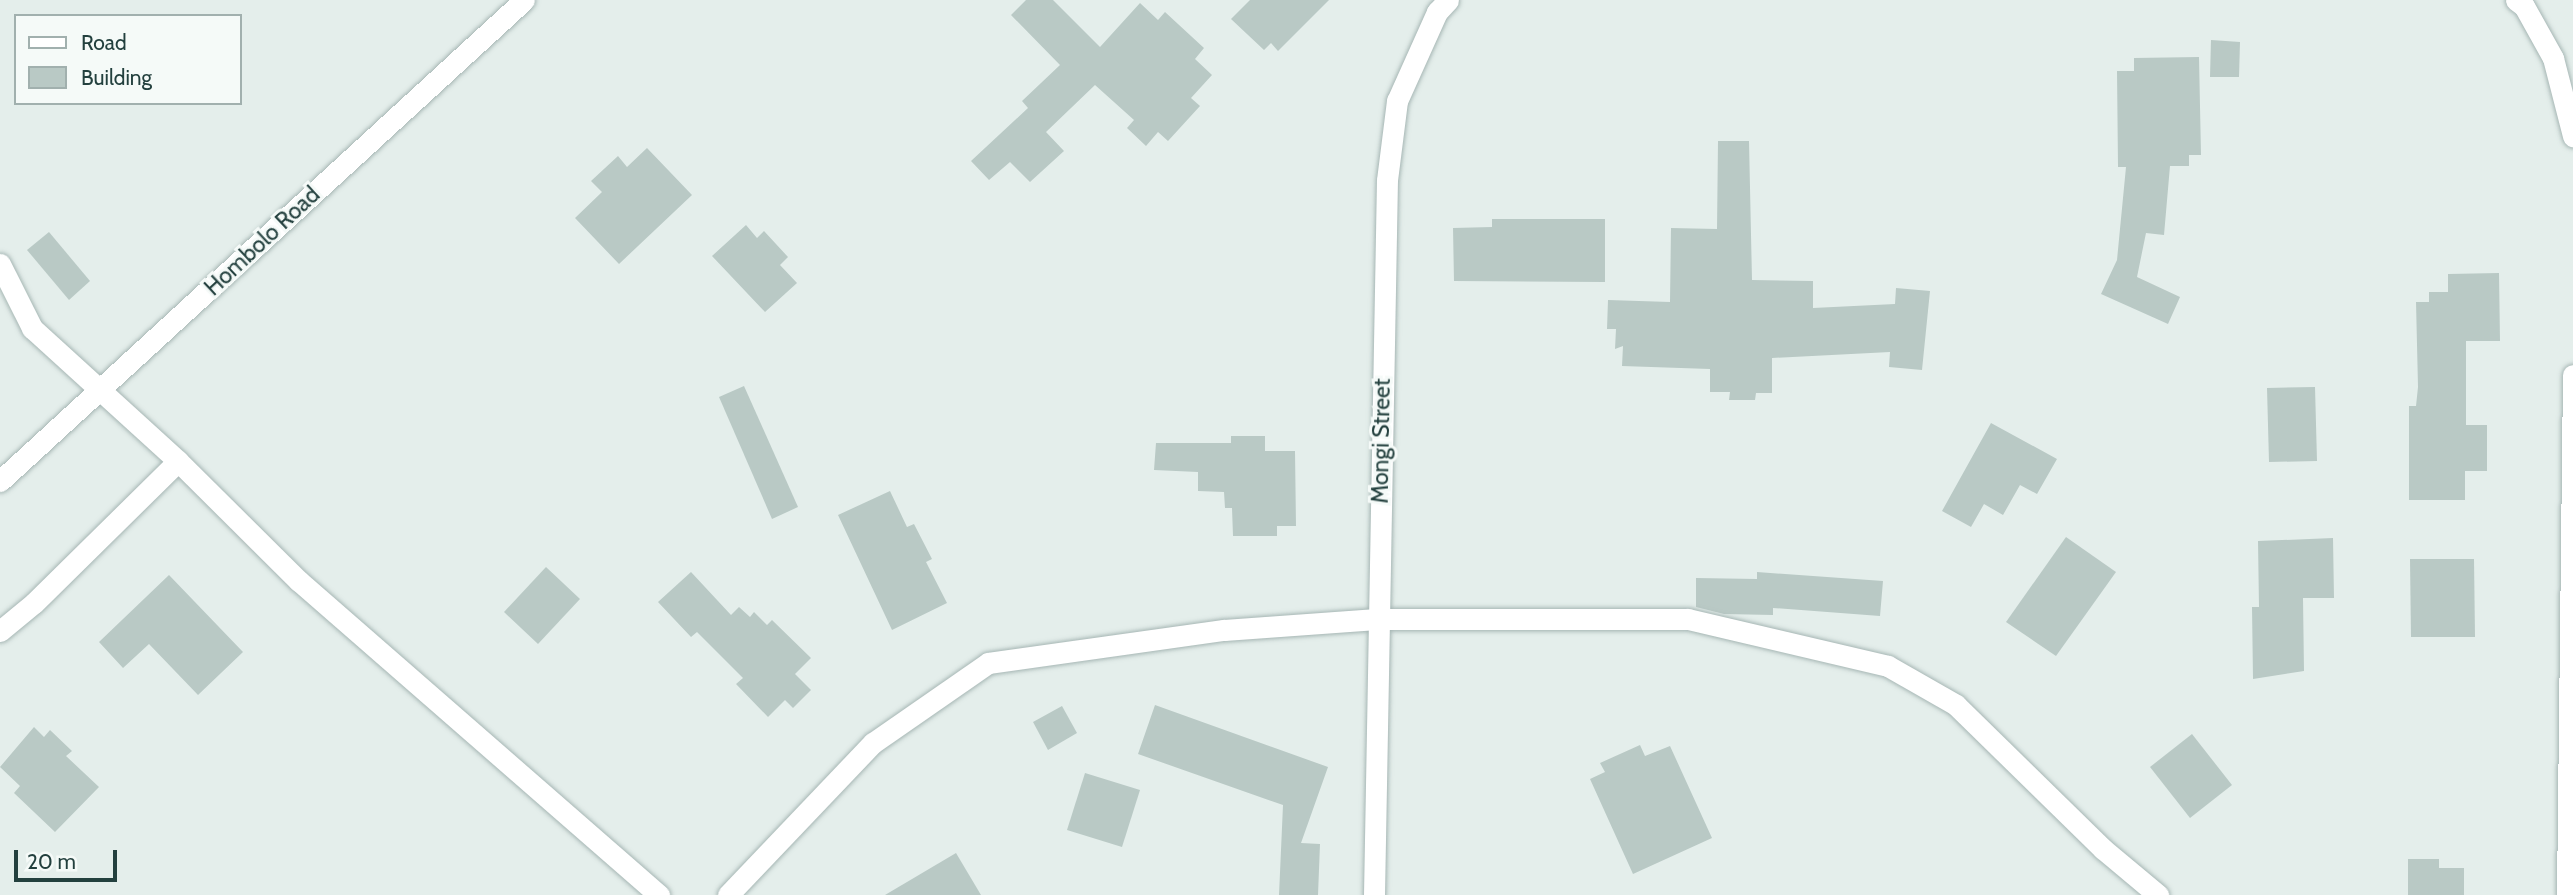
<!DOCTYPE html>
<html>
<head>
<meta charset="utf-8">
<style>
  body { margin:0 }
  #map { position:relative; width:2573px; height:895px; overflow:hidden; background:#e4eeeb; font-family:Cabin,sans-serif }
  div>[style] { position:absolute }
  .building>* { inset:0; background:#b9c9c5 }
  .roads { filter:drop-shadow(0 0 2px #a6b6b4) drop-shadow(0 0 2px #a6b6b4) }
  .street>* { height:21px; margin:-10.5px; padding:0 10.5px; transform-origin:10.5px; border-radius:10.5px; background:#fff }
  .secondary>* { height:21px; margin:-10.5px; padding:0 10.5px; transform-origin:10.5px; border-radius:10.5px; background:#fff }
  span { translate:-50% -50%; white-space:nowrap; text-align:center; line-height:1.15; -webkit-text-stroke:6px #f5faf8; paint-order:stroke }
  .street-label { font-size:23px; color:#23403e }
  .legend { position:absolute; left:14px; top:14px; width:228px; height:91px; box-sizing:border-box; background:#f5faf8; border:2px solid #a1b0ae; margin:0; padding:9px 12px; list-style:none; font-size:21px; color:#23403e }
  .legend li { display:flex; align-items:center; gap:14px; height:35px }
  .legend b { width:35px; border:2px solid #a1b0ae }
  .scale { position:absolute; left:14px; top:850px; width:103px; height:32px; box-sizing:border-box; border:4px solid #23403e; border-top:0; padding-left:9px; font-size:21px; line-height:24px; white-space:nowrap; color:#23403e; -webkit-text-stroke:5px #f5faf8; paint-order:stroke }
</style>
</head>
<body>
<div id="map">
  <div class="building">
    <i style="clip-path:polygon(1026px 0,1053px 0,1100px 47px,1140px 3px,1158px 20px,1165px 12px,1204px 48px,1195px 59px,1212px 75px,1191px 98px,1200px 106px,1168px 141px,1158px 132px,1146px 146px,1127px 128px,1134px 120px,1095px 85px,1046px 132px,1064px 151px,1030px 182px,1010px 162px,989px 180px,971px 161px,1028px 108px,1022px 101px,1060px 65px,1011px 15px)"></i>
    <i style="clip-path:polygon(1250px 0,1329px 0,1278px 51px,1271px 43px,1264px 50px,1231px 19px)"></i>
    <i style="clip-path:polygon(2211px 40px,2240px 42px,2239px 77px,2210px 77px)"></i>
    <i style="clip-path:polygon(2199px 57px,2201px 155px,2189px 155px,2189px 166px,2170px 166px,2164px 235px,2146px 233px,2137px 277px,2180px 297px,2168px 324px,2101px 294px,2117px 260px,2126px 167px,2118px 167px,2117px 71px,2134px 71px,2134px 58px)"></i>
    <i style="clip-path:polygon(1718px 141px,1749px 141px,1752px 280px,1813px 281px,1813px 308px,1895px 304px,1896px 288px,1930px 291px,1922px 370px,1889px 367px,1890px 352px,1772px 358px,1772px 393px,1756px 393px,1755px 400px,1729px 400px,1730px 392px,1710px 392px,1710px 369px,1622px 366px,1623px 346px,1615px 349px,1616px 329px,1607px 329px,1608px 300px,1670px 302px,1671px 228px,1717px 229px)"></i>
    <i style="clip-path:polygon(647px 148px,692px 195px,619px 264px,575px 218px,602px 192px,591px 181px,618px 156px,627px 167px)"></i>
    <i style="clip-path:polygon(1492px 219px,1605px 219px,1605px 282px,1454px 281px,1453px 228px,1492px 227px)"></i>
    <i style="clip-path:polygon(746px 225px,757px 238px,764px 231px,788px 257px,780px 265px,797px 283px,765px 312px,712px 256px)"></i>
    <i style="clip-path:polygon(49px 232px,90px 281px,69px 300px,27px 250px)"></i>
    <i style="clip-path:polygon(2499px 273px,2500px 341px,2466px 341px,2466px 425px,2487px 425px,2487px 471px,2465px 471px,2465px 500px,2409px 500px,2409px 406px,2416px 406px,2418px 387px,2416px 302px,2429px 302px,2429px 292px,2448px 292px,2448px 274px)"></i>
    <i style="clip-path:polygon(744px 386px,798px 507px,772px 519px,719px 397px)"></i>
    <i style="clip-path:polygon(2315px 387px,2317px 461px,2269px 462px,2267px 388px)"></i>
    <i style="clip-path:polygon(1991px 423px,2057px 459px,2037px 494px,2020px 485px,2003px 515px,1984px 504px,1971px 527px,1942px 511px)"></i>
    <i style="clip-path:polygon(1231px 436px,1265px 436px,1265px 451px,1295px 451px,1296px 526px,1277px 526px,1277px 536px,1233px 536px,1232px 508px,1225px 508px,1224px 492px,1198px 491px,1198px 472px,1154px 470px,1156px 443px,1231px 443px)"></i>
    <i style="clip-path:polygon(890px 491px,907px 527px,914px 524px,932px 559px,926px 562px,947px 603px,892px 630px,838px 515px)"></i>
    <i style="clip-path:polygon(2066px 537px,2116px 572px,2056px 656px,2006px 622px)"></i>
    <i style="clip-path:polygon(2333px 538px,2334px 598px,2303px 598px,2304px 671px,2253px 679px,2252px 607px,2259px 607px,2258px 541px)"></i>
    <i style="clip-path:polygon(2410px 559px,2474px 559px,2475px 637px,2411px 637px)"></i>
    <i style="clip-path:polygon(546px 567px,580px 599px,538px 644px,504px 612px)"></i>
    <i style="clip-path:polygon(691px 572px,731px 615px,739px 607px,750px 617px,754px 612px,767px 625px,772px 620px,811px 658px,795px 674px,811px 690px,793px 708px,785px 700px,768px 717px,736px 684px,743px 678px,697px 632px,691px 637px,658px 602px)"></i>
    <i style="clip-path:polygon(1757px 572px,1883px 581px,1880px 616px,1773px 608px,1773px 615px,1724px 614px,1696px 607px,1696px 578px,1757px 579px)"></i>
    <i style="clip-path:polygon(169px 575px,243px 652px,198px 695px,149px 644px,123px 668px,99px 642px)"></i>
    <i style="clip-path:polygon(1155px 705px,1328px 767px,1301px 843px,1320px 844px,1318px 895px,1279px 895px,1283px 805px,1138px 754px)"></i>
    <i style="clip-path:polygon(1062px 706px,1077px 733px,1048px 750px,1033px 722px)"></i>
    <i style="clip-path:polygon(34px 727px,44px 737px,50px 730px,72px 751px,66px 756px,99px 787px,55px 832px,14px 793px,20px 786px,0 767px)"></i>
    <i style="clip-path:polygon(2192px 734px,2232px 785px,2190px 818px,2150px 767px)"></i>
    <i style="clip-path:polygon(1640px 745px,1645px 756px,1670px 746px,1712px 838px,1633px 874px,1590px 779px,1605px 772px,1600px 763px)"></i>
    <i style="clip-path:polygon(1085px 773px,1140px 790px,1122px 847px,1067px 830px)"></i>
    <i style="clip-path:polygon(956px 853px,981px 895px,885px 895px)"></i>
    <i style="clip-path:polygon(2408px 859px,2439px 859px,2439px 868px,2464px 868px,2464px 895px,2408px 895px)"></i>
  </div>
  <div class="roads">
    <div class="street">
      <i style="left:2516px;top:0;width:10px;rotate:37deg"></i>
      <i style="left:2524px;top:6px;width:60px;rotate:60.9deg"></i>
      <i style="left:2553px;top:58px;width:81px;rotate:75.6deg"></i>
      <i style="left:0;top:264px;width:72px;rotate:63.4deg"></i>
      <i style="left:32px;top:328px;width:197px;rotate:42.3deg"></i>
      <i style="left:178px;top:461px;width:170px;rotate:44.8deg"></i>
      <i style="left:299px;top:581px;width:478px;rotate:41.1deg"></i>
      <i style="left:0;top:631px;width:44px;rotate:-39.5deg"></i>
      <i style="left:34px;top:603px;width:202px;rotate:-44.6deg"></i>
      <i style="left:728px;top:895px;width:210px;rotate:-46.4deg"></i>
      <i style="left:873px;top:743px;width:140px;rotate:-34.8deg"></i>
      <i style="left:988px;top:663px;width:238px;rotate:-8deg"></i>
      <i style="left:1224px;top:630px;width:153px;rotate:-4.1deg"></i>
      <i style="left:1377px;top:619px;width:311px"></i>
      <i style="left:1688px;top:619px;width:205px;rotate:13.2deg"></i>
      <i style="left:1888px;top:666px;width:78px;rotate:29.8deg"></i>
      <i style="left:1956px;top:705px;width:206px;rotate:44.4deg"></i>
      <i style="left:2103px;top:849px;width:72px;rotate:39.9deg"></i>
      <i style="left:1374px;top:895px;width:715px;rotate:-88.96deg"></i>
      <i style="left:1387px;top:180px;width:80px;rotate:-82.8deg"></i>
      <i style="left:1397px;top:101px;width:98px;rotate:-65.8deg"></i>
      <i style="left:1437px;top:12px;width:16px;rotate:-47deg"></i>
      <i style="left:2567px;top:895px;width:520px;rotate:-89.34deg"></i>
    </div>
    <div class="secondary">
      <i style="left:0;top:481px;width:711px;rotate:-42.55deg"></i>
    </div>
  </div>
  <div class="street-label">
    <span style="left:262px;top:241px;rotate:-43deg">Hombolo Road</span>
    <span style="left:1381px;top:441px;rotate:-89deg">Mongi Street</span>
  </div>
  <ul class="legend">
  <li><b style="height:9px;background:#fff"></b>Road</li>
  <li><b style="height:19px;background:#b9c9c5"></b>Building</li>
  </ul>
  <div class="scale">20 m</div>
</div>
</body>
</html>
